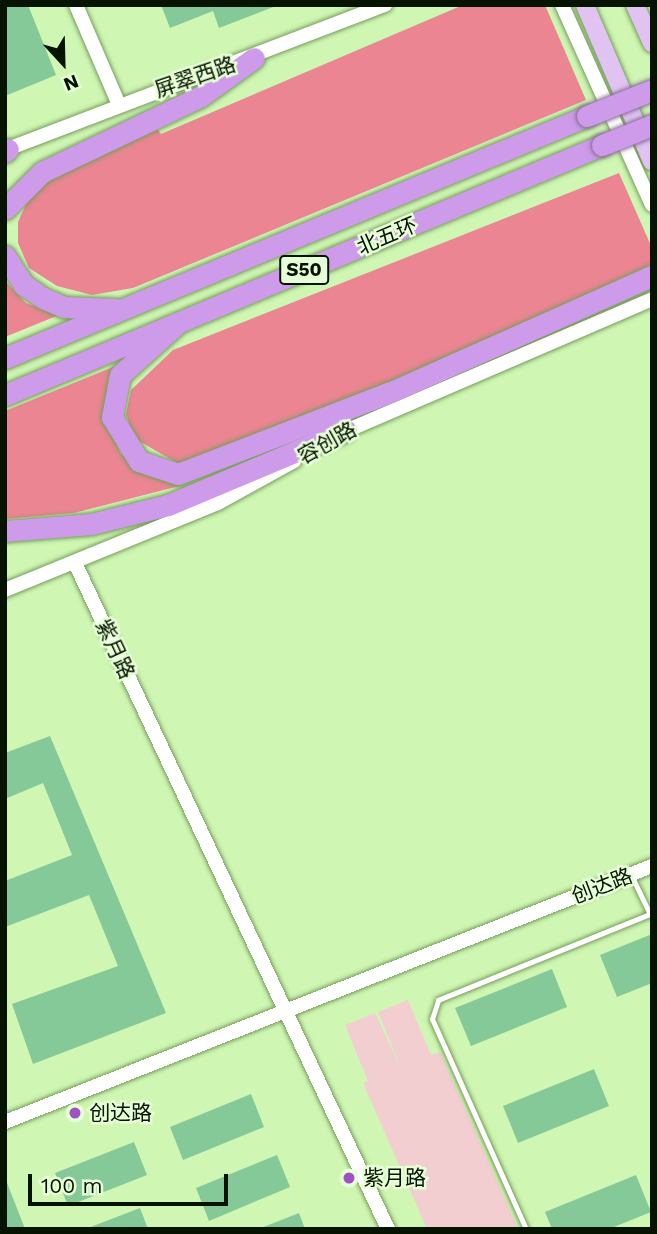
<!DOCTYPE html>
<html>
<head>
<meta charset="utf-8">
<style>
  body { margin:0 }
  #map { position:relative; width:657px; height:1234px; overflow:hidden; background:#cff7b3; font-family:"Work Sans","Noto Sans SC",sans-serif }
  div>[style] { position:absolute }
  .green>* { inset:0; background:#f3ced1 }
  .forest>* { inset:0; background:#ec8592 }
  .building>* { inset:0; background:#85c999 }
  .roads { filter:drop-shadow(0 0 2px #779c5c) drop-shadow(0 0 2px #779c5c) }
  .service>* { height:5px; margin:-2.5px; padding:0 2.5px; transform-origin:2.5px; border-radius:2.5px; background:#fff }
  .tertiary>* { height:14px; margin:-7px; padding:0 7px; transform-origin:7px; border-radius:7px; background:#fff }
  .primary>* { height:18px; margin:-9px; padding:0 9px; transform-origin:9px; border-radius:9px; background:#e1c3f2 }
  .motorway>* { height:21px; margin:-10.5px; padding:0 10.5px; transform-origin:10.5px; border-radius:10.5px; background:#cd9be9 }
  .bridges { filter:drop-shadow(0 0 2px #876b97) drop-shadow(0 0 2px #876b97) }
  .motorway-bridge>* { height:21px; margin:-10.5px; padding:0 10.5px; transform-origin:10.5px; border-radius:10.5px; background:#cd9be9 }
  .dots>* { width:19px; height:19px; translate:-50% -50%; box-sizing:border-box; border:4px solid #e7ffd6; border-radius:50% }
  span { translate:-50% -50%; white-space:nowrap; text-align:center; line-height:1.15; -webkit-text-stroke:5px #e7ffd6; paint-order:stroke }
  .shield-label span { padding:2px 5px; background:#e7ffd6; border:2px solid; border-radius:5px; -webkit-text-stroke-width:0 }
  .shield-label { font-size:19px; color:#061300; font-weight:700 }
  .street-label { font-size:21px; color:#061300 }
  .poi-label { font-size:21px; color:#061300 }
  .left { translate:0 -50%; text-align:left }
  .frame { position:absolute; inset:0; border:7px solid #061300; pointer-events:none }
  .north { position:absolute; left:28px; top:28px; width:70px; height:70px; -webkit-text-stroke:5px #e7ffd6; paint-order:stroke; rotate:158deg; font-size:19px; font-weight:700; line-height:28px; text-align:center; color:#061300 }
  .north::after { content:''; display:block; margin:auto; width:24px; height:32px; background:#061300; clip-path:polygon(50% 0,100% 100%,50% 72%,0 100%) }
  .scale { position:absolute; left:28px; top:1174px; width:200px; height:32px; box-sizing:border-box; border:4px solid #061300; border-top:0; padding-left:9px; font-size:21px; line-height:24px; white-space:nowrap; color:#061300; -webkit-text-stroke:5px #e7ffd6; paint-order:stroke }
</style>
</head>
<body>
<div id="map">
  <div class="green">
    <i style="clip-path:polygon(408px 1000px,431px 1055px,440px 1052px,518px 1229px,427px 1229px,363px 1083px,368px 1081px,345px 1025px,375px 1013px,401px 1068px,378px 1012px)"></i>
  </div>
  <div class="forest">
    <i style="clip-path:polygon(463px 5px,545px 5px,586px 100px,133px 288px,92px 295px,57px 286px,29px 268px,18px 243px,18px 222px,32px 191px,68px 164px,156px 127px,161px 134px)"></i>
    <i style="clip-path:polygon(619px 173px,652px 248px,652px 265px,405px 379px,211px 457px,177px 463px,134px 438px,126px 414px,131px 390px,173px 350px)"></i>
    <i style="clip-path:polygon(5px 281px,26px 303px,59px 315px,5px 337px)"></i>
    <i style="clip-path:polygon(118px 365px,104px 419px,121px 454px,145px 475px,183px 485px,74px 513px,5px 519px,5px 411px)"></i>
  </div>
  <div class="building">
    <i style="clip-path:polygon(5px 5px,28px 5px,56px 75px,5px 96px)"></i>
    <i style="clip-path:polygon(161px 5px,276px 5px,276px 6px,219px 28px,213px 11px,170px 28px)"></i>
    <i style="clip-path:polygon(50px 736px,166px 1013px,33px 1064px,12px 1004px,118px 966px,89px 895px,5px 927px,5px 881px,72px 855px,43px 783px,5px 799px,5px 753px)"></i>
    <i style="clip-path:polygon(652px 934px,652px 983px,617px 997px,600px 955px)"></i>
    <i style="clip-path:polygon(552px 969px,567px 1007px,471px 1046px,455px 1008px)"></i>
    <i style="clip-path:polygon(594px 1069px,609px 1106px,518px 1143px,503px 1106px)"></i>
    <i style="clip-path:polygon(251px 1094px,264px 1127px,183px 1160px,170px 1127px)"></i>
    <i style="clip-path:polygon(134px 1142px,147px 1175px,68px 1206px,55px 1173px)"></i>
    <i style="clip-path:polygon(277px 1155px,290px 1187px,209px 1221px,196px 1188px)"></i>
    <i style="clip-path:polygon(636px 1175px,651px 1212px,609px 1229px,552px 1229px,545px 1212px)"></i>
    <i style="clip-path:polygon(6px 1180px,25px 1229px,5px 1229px)"></i>
    <i style="clip-path:polygon(140px 1208px,148px 1229px,88px 1229px,88px 1228px)"></i>
    <i style="clip-path:polygon(299px 1213px,305px 1229px,261px 1229px,261px 1228px)"></i>
  </div>
  <div class="roads">
    <div class="service">
      <i style="left:632px;top:877px;width:41px;rotate:64.1deg"></i>
      <i style="left:526px;top:1229px;width:230px;rotate:-114.1deg"></i>
      <i style="left:432px;top:1019px;width:20px;rotate:-72deg"></i>
      <i style="left:438px;top:1000px;width:231px;rotate:-22.1deg"></i>
    </div>
    <div class="tertiary">
      <i style="left:76px;top:5px;width:109px;rotate:66.7deg"></i>
      <i style="left:562px;top:5px;width:219px;rotate:65.8deg"></i>
      <i style="left:5px;top:150px;width:407px;rotate:-20.9deg"></i>
      <i style="left:339px;top:434px;width:341px;rotate:-23.3deg"></i>
      <i style="left:75px;top:563px;width:736px;rotate:64.83deg"></i>
      <i style="left:5px;top:590px;width:230px;rotate:-22.2deg"></i>
      <i style="left:218px;top:503px;width:87px;rotate:-28.9deg"></i>
      <i style="left:5px;top:1122px;width:696px;rotate:-21.59deg"></i>
    </div>
    <div class="primary">
      <i style="left:585px;top:5px;width:170px;rotate:66.8deg"></i>
      <i style="left:635px;top:5px;width:42px;rotate:65.9deg"></i>
    </div>
    <div class="motorway">
      <i style="left:5px;top:152px;width:4px;rotate:-45deg"></i>
      <i style="left:5px;top:209px;width:52px;rotate:-45deg"></i>
      <i style="left:42px;top:172px;width:176px;rotate:-25.5deg"></i>
      <i style="left:201px;top:96px;width:65px;rotate:-35.6deg"></i>
      <i style="left:5px;top:256px;width:35px;rotate:57deg"></i>
      <i style="left:24px;top:285px;width:23px;rotate:34deg"></i>
      <i style="left:43px;top:298px;width:23px;rotate:23deg"></i>
      <i style="left:64px;top:307px;width:52px;rotate:2.2deg"></i>
      <i style="left:177px;top:324px;width:76px;rotate:138.2deg"></i>
      <i style="left:120px;top:375px;width:43px;rotate:100.8deg"></i>
      <i style="left:112px;top:417px;width:52px;rotate:58.5deg"></i>
      <i style="left:139px;top:461px;width:41px;rotate:18.4deg"></i>
      <i style="left:178px;top:474px;width:228px;rotate:-21.1deg"></i>
      <i style="left:391px;top:392px;width:286px;rotate:-24deg"></i>
      <i style="left:5px;top:358px;width:630px;rotate:-22.58deg"></i>
      <i style="left:5px;top:395px;width:647px;rotate:-22.72deg"></i>
      <i style="left:5px;top:531px;width:86px;rotate:-4.7deg"></i>
      <i style="left:91px;top:524px;width:79px;rotate:-13.9deg"></i>
      <i style="left:168px;top:505px;width:193px;rotate:-22.8deg"></i>
    </div>
  </div>
  <div class="bridges">
    <div class="motorway-bridge">
      <i style="left:587px;top:116px;width:70px;rotate:-21.8deg"></i>
      <i style="left:602px;top:145px;width:54px;rotate:-21.8deg"></i>
    </div>
  </div>
  <div class="dots">
    <i style="left:75px;top:1113px;background:#9e52c4"></i>
    <i style="left:349px;top:1178px;background:#9e52c4"></i>
  </div>
  <div class="shield-label">
    <span style="left:304px;top:270px">S50</span>
  </div>
  <div class="street-label">
    <span style="left:195px;top:77px;rotate:-19deg">屏翠西路</span>
    <span style="left:387px;top:236px;rotate:-23deg">北五环</span>
    <span style="left:327px;top:443px;rotate:-29deg">容创路</span>
    <span style="left:115px;top:649px;rotate:65deg">紫月路</span>
    <span style="left:602px;top:886px;rotate:-21deg">创达路</span>
  </div>
  <div class="poi-label">
    <span class="left" style="left:89px;top:1113px">创达路</span>
    <span class="left" style="left:363px;top:1178px">紫月路</span>
  </div>
  <div class="frame"></div>
  <div class="north">N</div>
  <div class="scale">100 m</div>
</div>
</body>
</html>
